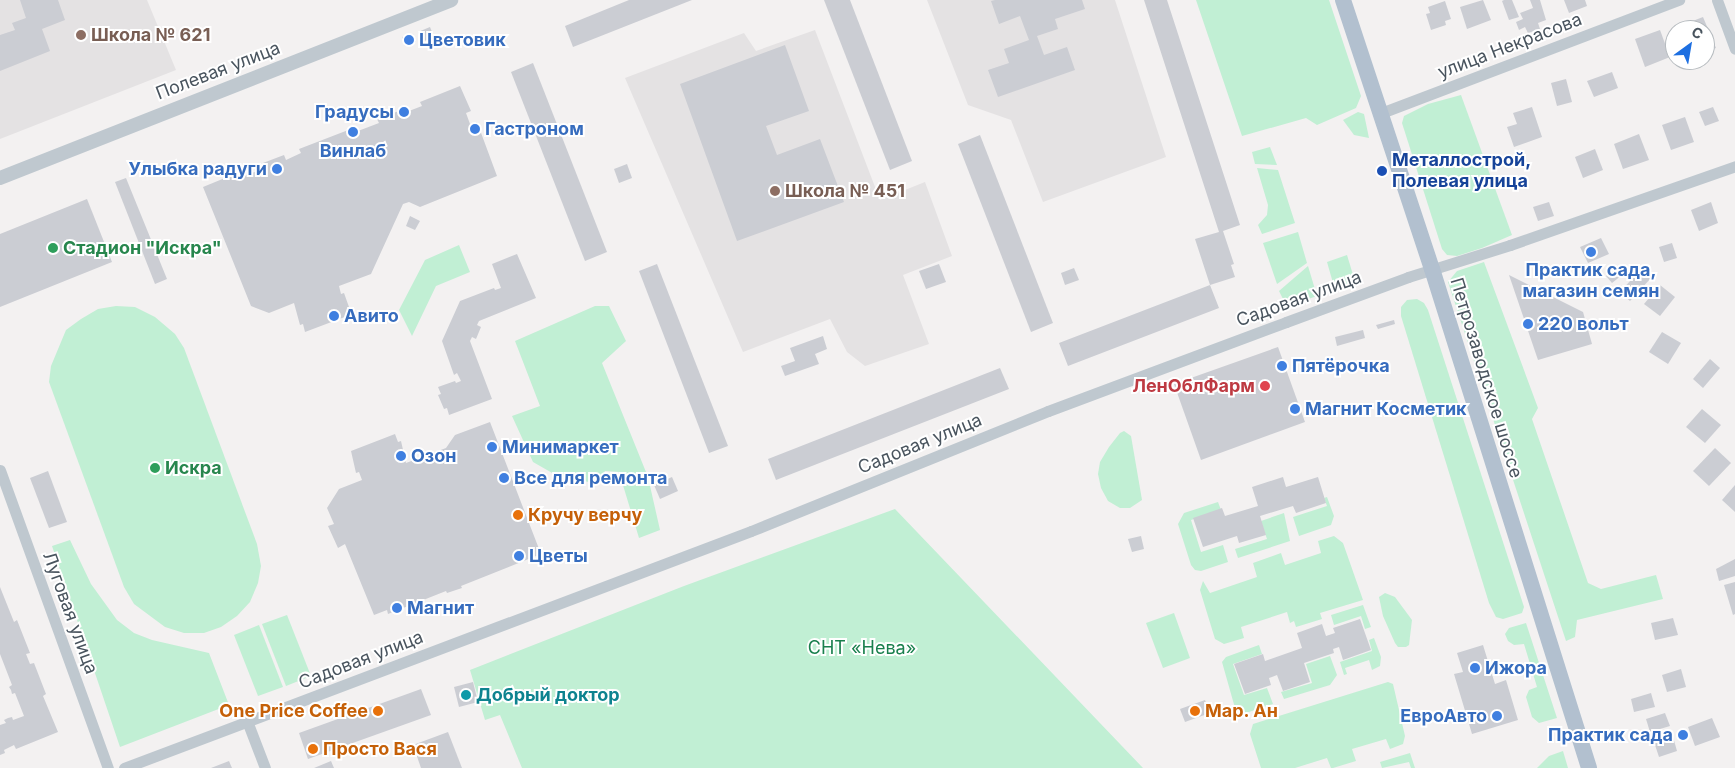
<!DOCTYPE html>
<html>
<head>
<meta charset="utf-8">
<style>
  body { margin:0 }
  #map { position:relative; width:1735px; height:768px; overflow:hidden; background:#f3f1f1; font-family:Inter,sans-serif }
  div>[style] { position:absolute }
  .education>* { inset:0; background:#e4e2e3 }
  .green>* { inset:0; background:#c1efd4 }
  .building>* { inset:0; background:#cbcdd3 }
  .minor>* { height:11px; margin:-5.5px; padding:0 5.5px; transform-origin:5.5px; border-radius:5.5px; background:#bfc8cf }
  .tertiary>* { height:14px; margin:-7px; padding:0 7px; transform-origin:7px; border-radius:7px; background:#bfc8cf }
  .primary>* { height:16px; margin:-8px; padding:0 8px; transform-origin:8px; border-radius:8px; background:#b2c0cf }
  .dots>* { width:14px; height:14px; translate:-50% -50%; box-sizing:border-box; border:2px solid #fff; border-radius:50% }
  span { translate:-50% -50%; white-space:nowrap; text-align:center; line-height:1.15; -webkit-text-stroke:4px #fff; paint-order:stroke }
  .education-label { font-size:18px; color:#785e54; font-weight:700 }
  .left { translate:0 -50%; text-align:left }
  .shop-label { font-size:18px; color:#366cbe; font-weight:700 }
  .right { translate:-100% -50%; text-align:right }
  .street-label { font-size:18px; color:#49545e }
  .transit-label { font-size:18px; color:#164399; font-weight:700 }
  .leisure-label { font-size:18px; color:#27864d; font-weight:700 }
  .health-label { font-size:18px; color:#be3a42; font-weight:700 }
  .food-label { font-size:18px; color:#c56008; font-weight:700 }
  .park-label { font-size:18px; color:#1a804e }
  .culture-label { font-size:18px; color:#0d838f; font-weight:700 }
  .north { position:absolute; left:1665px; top:20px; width:50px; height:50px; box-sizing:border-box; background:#fff; border:1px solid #b6bbbf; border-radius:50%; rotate:32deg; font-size:14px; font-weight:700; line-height:20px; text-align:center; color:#49545e }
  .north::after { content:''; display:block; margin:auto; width:18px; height:22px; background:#1d6fe1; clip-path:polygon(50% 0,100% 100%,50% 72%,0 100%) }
</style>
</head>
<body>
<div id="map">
  <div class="education">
    <i style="clip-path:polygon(0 0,147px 0,176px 70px,0 139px)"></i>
    <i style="clip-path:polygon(927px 0,1115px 0,1166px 157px,1043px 202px,1011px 120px,968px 105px)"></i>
    <i style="clip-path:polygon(815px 30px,880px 200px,925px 182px,952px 256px,903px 275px,929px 344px,865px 366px,847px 352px,830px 319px,743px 352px,625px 78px,744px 33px,756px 51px)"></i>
  </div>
  <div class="green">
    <i style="clip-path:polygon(1196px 0,1329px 0,1361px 96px,1356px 108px,1317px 125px,1306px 118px,1242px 136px)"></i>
    <i style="clip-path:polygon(1461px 95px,1512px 235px,1482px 248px,1457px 256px,1447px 255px,1442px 249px,1402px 123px,1404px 116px,1428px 104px)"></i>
    <i style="clip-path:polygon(1358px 112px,1364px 114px,1369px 138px,1354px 135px,1343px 120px)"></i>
    <i style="clip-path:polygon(1270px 147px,1277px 165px,1255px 164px,1252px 152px)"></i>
    <i style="clip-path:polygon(1257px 168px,1278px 170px,1295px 223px,1262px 234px,1258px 225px,1267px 215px,1268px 205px)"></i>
    <i style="clip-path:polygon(1298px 232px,1307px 263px,1277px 284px,1263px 243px)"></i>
    <i style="clip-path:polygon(459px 245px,470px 272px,436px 286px,412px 336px,399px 310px,425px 260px)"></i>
    <i style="clip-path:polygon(1347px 255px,1354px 278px,1351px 284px,1335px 290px,1327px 262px)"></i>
    <i style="clip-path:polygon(1484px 262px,1538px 408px,1532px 419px,1588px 583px,1601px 589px,1656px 575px,1663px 599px,1577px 620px,1575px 637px,1566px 641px,1448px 282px,1457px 271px)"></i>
    <i style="clip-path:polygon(1308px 266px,1317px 296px,1291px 305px,1285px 303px,1279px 291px)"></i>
    <i style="clip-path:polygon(1417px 299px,1424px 303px,1428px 310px,1524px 607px,1522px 613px,1503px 619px,1496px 617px,1489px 603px,1401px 316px,1401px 307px,1407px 300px)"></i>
    <i style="clip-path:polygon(116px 306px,135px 307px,155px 317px,175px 334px,184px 348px,257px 544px,261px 566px,258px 583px,250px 602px,237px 616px,221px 627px,204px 633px,184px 633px,165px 627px,134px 604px,124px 587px,49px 382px,51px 366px,66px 330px,81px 319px,98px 309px)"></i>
    <i style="clip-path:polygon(595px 306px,609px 306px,626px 341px,602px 363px,648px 477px,660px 530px,639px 538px,619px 472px,605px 471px,597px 484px,554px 474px,533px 462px,512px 416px,540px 406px,515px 341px)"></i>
    <i style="clip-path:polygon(1124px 431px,1131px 436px,1142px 500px,1130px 508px,1120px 508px,1108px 501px,1101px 488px,1098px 474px,1100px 462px,1109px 447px,1120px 433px)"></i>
    <i style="clip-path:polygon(1327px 497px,1334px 516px,1331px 525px,1299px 536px,1293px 517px,1327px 506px,1324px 498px)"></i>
    <i style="clip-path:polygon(1218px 502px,1221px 510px,1191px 520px,1201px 552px,1223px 545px,1228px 562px,1201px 571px,1195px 570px,1191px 565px,1178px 524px,1184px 513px)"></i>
    <i style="clip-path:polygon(895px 509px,1143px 768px,522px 768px,500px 715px,485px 720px,470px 670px,684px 586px)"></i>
    <i style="clip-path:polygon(1284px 513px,1290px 541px,1238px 558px,1235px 549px,1267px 539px,1261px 521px)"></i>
    <i style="clip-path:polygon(1334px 536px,1343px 543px,1363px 600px,1320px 613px,1322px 619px,1296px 627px,1294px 621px,1290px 623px,1287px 612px,1241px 627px,1244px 638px,1224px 644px,1215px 639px,1200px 590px,1203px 581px,1210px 593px,1257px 577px,1253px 563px,1281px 553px,1285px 565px,1321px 553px,1318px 541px)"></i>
    <i style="clip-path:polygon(70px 540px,91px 584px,117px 620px,134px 633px,152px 640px,209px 653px,229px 705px,120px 747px,52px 546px)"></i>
    <i style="clip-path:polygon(1385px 593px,1395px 597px,1412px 620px,1409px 645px,1406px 647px,1398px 647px,1395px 643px,1383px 616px,1379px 597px)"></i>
    <i style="clip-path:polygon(1363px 605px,1371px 627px,1365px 629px,1361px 616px,1334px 625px,1331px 615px)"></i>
    <i style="clip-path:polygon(1174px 613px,1190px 658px,1163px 668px,1146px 623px)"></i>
    <i style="clip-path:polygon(287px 615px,311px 676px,286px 686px,262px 624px)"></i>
    <i style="clip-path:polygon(1526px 623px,1557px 718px,1539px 723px,1532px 717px,1526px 697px,1529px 690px,1537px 687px,1524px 644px,1514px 645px,1508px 641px,1505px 634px,1509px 628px)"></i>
    <i style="clip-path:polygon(259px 625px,283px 687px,258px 696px,234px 635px)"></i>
    <i style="clip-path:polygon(1374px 638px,1381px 657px,1380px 666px,1372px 670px,1369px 660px,1345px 668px,1347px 674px,1344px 675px,1340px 662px,1372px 651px,1369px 640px)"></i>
    <i style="clip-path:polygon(1259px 645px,1262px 654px,1233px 664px,1244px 695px,1267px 688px,1273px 704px,1246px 713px,1240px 712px,1235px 708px,1222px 662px,1226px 657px)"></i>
    <i style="clip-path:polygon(1330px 656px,1337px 675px,1330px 685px,1284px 699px,1281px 692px,1312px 683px,1306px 664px)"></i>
    <i style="clip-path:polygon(1388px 682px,1393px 684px,1405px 736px,1403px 744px,1390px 749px,1386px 739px,1352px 749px,1356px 761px,1333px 768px,1331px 768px,1327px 758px,1295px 768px,1261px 768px,1250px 734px,1253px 724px)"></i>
    <i style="clip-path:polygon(1563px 751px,1568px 768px,1537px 768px,1549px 756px)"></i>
    <i style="clip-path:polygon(1410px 753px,1415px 768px,1411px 768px,1409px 762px,1382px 768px,1380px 762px)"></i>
  </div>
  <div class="building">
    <i style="clip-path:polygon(20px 0,58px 0,65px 20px,42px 29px,50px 51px,0 71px,0 35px,15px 30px,12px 23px,26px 18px)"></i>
    <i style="clip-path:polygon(629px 0,692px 0,573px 47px,565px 26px)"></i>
    <i style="clip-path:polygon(824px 0,850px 0,912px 161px,890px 170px)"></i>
    <i style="clip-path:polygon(995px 0,1082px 0,1085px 9px,1055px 19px,1058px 29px,1037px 36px,1044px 55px,1067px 47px,1075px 70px,998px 97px,988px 70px,1009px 63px,1004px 49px,1029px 40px,1020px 16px,999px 24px,991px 1px)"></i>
    <i style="clip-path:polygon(1144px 0,1167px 0,1240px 225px,1223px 231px,1234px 264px,1231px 265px,1235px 277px,1210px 285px,1219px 308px,1068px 366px,1059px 343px,1210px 285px,1195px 239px,1219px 232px)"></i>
    <i style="clip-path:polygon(1483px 0,1491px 20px,1467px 29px,1460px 7px)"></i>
    <i style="clip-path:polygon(1504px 0,1512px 0,1519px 17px,1509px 20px,1502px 1px)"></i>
    <i style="clip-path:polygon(1530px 0,1540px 0,1546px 20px,1538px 23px,1540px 29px,1528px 33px,1525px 27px,1519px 30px,1516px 22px,1523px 19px,1520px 13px,1533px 8px)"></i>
    <i style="clip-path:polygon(1564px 0,1585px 0,1587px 6px,1569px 13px)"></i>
    <i style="clip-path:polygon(1445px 1px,1451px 19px,1445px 21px,1446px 25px,1431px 30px,1426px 14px,1430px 13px,1428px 7px)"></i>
    <i style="clip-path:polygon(1703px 17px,1716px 48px,1705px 52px,1705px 30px,1687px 30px,1685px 24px)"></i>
    <i style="clip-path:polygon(430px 27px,434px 37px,422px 42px,418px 32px)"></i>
    <i style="clip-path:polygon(1660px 30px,1670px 57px,1645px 67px,1635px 39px)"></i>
    <i style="clip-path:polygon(413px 34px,416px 42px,405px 46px,402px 37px)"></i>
    <i style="clip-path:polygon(785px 45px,809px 111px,766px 126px,777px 155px,820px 139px,844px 202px,737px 241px,680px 84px)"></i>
    <i style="clip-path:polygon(533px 63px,607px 252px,585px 261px,511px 72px)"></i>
    <i style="clip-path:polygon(1612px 72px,1618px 88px,1594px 97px,1587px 81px)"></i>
    <i style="clip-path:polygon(1566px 79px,1572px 102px,1557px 106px,1551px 83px)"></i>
    <i style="clip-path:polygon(460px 86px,471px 111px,466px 113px,470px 124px,477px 122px,497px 176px,420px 207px,409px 202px,403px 204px,371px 274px,339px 286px,341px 294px,344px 293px,349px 307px,347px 308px,350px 315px,305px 332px,303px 324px,300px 325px,294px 303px,269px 313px,251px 306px,203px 187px,242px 171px,244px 176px,249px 174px,257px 171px,255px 166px,284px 155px,286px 160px,301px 153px,299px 149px,356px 127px,358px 131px,379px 123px,377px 119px,407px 108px,409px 111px,422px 106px,420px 102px)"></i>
    <i style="clip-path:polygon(1532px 107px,1542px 137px,1514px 147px,1507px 127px,1517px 124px,1513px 113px)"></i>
    <i style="clip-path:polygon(1713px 107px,1719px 121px,1705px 126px,1699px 112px)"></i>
    <i style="clip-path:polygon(1685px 117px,1694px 142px,1671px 150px,1662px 125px)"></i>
    <i style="clip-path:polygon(1639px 134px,1649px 160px,1623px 169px,1614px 144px)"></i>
    <i style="clip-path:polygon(980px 135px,1053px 323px,1031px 332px,958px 144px)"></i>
    <i style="clip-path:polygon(1595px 149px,1603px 170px,1583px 178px,1575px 157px)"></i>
    <i style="clip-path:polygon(627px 164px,632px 178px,619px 183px,614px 169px)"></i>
    <i style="clip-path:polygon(126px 178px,167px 279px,155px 284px,115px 182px)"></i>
    <i style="clip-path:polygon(87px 199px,112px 262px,0 307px,0 234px)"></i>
    <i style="clip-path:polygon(1549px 202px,1554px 216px,1538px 221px,1533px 207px)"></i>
    <i style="clip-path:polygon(1711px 202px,1718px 223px,1699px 231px,1691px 210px)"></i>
    <i style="clip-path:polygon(410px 216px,420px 221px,415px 230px,406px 226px)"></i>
    <i style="clip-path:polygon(1601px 238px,1609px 254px,1588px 263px,1580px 247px)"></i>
    <i style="clip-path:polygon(1672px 243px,1677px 258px,1664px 262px,1659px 247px)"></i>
    <i style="clip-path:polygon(517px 254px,536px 298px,479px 321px,477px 325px,481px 327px,476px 339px,472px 337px,470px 341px,492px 399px,449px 415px,447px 408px,444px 409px,438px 395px,441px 394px,438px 387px,455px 381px,456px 383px,461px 381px,457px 373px,454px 375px,442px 341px,460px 301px,494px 288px,495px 290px,501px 288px,492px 264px)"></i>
    <i style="clip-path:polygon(657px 264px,728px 446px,709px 453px,639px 271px)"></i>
    <i style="clip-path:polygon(939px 264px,946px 282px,926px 289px,919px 271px)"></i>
    <i style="clip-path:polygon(1074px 268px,1079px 280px,1065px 285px,1061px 273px)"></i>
    <i style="clip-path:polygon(1616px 268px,1622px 275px,1612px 283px,1606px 276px)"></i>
    <i style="clip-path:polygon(1641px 269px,1651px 278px,1630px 301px,1620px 292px)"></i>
    <i style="clip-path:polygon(1509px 275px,1583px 312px,1592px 344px,1538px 360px)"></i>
    <i style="clip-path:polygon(1660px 285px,1675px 297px,1660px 316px,1644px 304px)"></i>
    <i style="clip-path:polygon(1394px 320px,1395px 324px,1378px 329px,1376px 325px)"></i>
    <i style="clip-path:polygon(1363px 330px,1365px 338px,1337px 346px,1335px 337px)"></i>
    <i style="clip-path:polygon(1662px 332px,1681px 343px,1668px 364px,1649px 352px)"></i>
    <i style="clip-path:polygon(823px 336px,827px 349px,815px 354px,819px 364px,785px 376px,781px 366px,795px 361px,790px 348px)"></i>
    <i style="clip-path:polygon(1278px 347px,1305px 422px,1201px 460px,1174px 384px)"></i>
    <i style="clip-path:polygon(1710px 359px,1720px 368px,1703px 388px,1693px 379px)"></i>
    <i style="clip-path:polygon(1000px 368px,1009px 389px,776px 480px,768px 459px)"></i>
    <i style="clip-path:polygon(1702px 409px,1721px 425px,1705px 443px,1686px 427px)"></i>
    <i style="clip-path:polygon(490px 422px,541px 554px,461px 586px,462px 588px,447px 593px,446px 591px,388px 614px,387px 610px,374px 615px,345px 544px,338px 548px,328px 526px,334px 524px,327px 508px,339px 489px,362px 480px,359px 472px,356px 473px,351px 451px,395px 434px,398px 442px,401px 441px,406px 463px,446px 448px,455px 435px)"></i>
    <i style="clip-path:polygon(1715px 448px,1731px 463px,1709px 486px,1693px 471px)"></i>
    <i style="clip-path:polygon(48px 471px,67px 522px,49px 528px,30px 478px)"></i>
    <i style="clip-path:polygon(672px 477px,678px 491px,660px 499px,654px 485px)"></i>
    <i style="clip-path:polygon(1283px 477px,1286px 487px,1318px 477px,1326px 503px,1296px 513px,1293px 506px,1260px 516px,1266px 535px,1239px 543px,1237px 536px,1203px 547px,1193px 518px,1222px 508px,1225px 516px,1258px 506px,1252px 487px)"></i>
    <i style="clip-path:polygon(1735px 485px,1735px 512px,1722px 500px)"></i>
    <i style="clip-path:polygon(1141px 536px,1144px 549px,1132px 552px,1128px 539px)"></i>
    <i style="clip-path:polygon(1735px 559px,1735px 576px,1719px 581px,1716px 569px)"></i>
    <i style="clip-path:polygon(1735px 582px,1735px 614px,1733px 615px,1724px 585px)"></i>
    <i style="clip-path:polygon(0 587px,14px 622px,17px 620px,30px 653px,26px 654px,30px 664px,34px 663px,46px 694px,43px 696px,58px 732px,16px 749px,14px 745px,4px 750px,5px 753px,0 755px,0 725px,6px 723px,4px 720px,8px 718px,12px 717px,13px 720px,24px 716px,15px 693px,12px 694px,11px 690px,9px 687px,12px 685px,0 654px)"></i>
    <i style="clip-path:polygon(1673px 618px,1678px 635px,1655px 640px,1651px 623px)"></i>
    <i style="clip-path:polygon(1360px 619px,1371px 650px,1343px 660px,1339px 647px,1333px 649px,1334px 653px,1304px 663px,1310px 682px,1283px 691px,1277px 675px,1269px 678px,1271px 685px,1245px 694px,1234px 664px,1263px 654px,1265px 661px,1302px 648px,1297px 633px,1322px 624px,1326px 636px,1335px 633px,1333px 628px)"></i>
    <i style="clip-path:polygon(1483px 645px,1495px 684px,1506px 680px,1518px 720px,1472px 734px,1454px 674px,1463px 672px,1457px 653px)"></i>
    <i style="clip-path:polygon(1681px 669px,1686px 687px,1667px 692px,1662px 675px)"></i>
    <i style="clip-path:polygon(473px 682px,478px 702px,459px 707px,454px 687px)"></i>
    <i style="clip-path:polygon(421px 689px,431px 715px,308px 759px,299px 733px)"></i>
    <i style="clip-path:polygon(1651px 693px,1655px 707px,1634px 712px,1631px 699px)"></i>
    <i style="clip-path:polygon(1205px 700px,1210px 713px,1185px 722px,1180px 709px)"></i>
    <i style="clip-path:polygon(1665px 713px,1670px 726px,1650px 732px,1646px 719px)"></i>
    <i style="clip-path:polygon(1712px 718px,1720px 737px,1695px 746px,1688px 727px)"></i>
    <i style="clip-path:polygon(448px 732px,462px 768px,421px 768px,413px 745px)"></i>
    <i style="clip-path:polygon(1673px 737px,1677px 751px,1659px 757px,1654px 742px)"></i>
    <i style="clip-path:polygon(229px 761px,232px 768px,211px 768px)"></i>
    <i style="clip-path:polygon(331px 761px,334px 768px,314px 768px)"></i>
  </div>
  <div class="minor">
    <i style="left:1717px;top:0;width:52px;rotate:69.8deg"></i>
    <i style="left:1381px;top:113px;width:319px;rotate:-20.8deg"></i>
    <i style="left:0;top:470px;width:317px;rotate:70.1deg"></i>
    <i style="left:247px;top:721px;width:50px;rotate:69deg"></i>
    <i style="left:124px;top:768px;width:670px;rotate:-20.71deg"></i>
    <i style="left:751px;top:531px;width:320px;rotate:-22deg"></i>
    <i style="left:1048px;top:411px;width:254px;rotate:-20.5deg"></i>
    <i style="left:1286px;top:322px;width:130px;rotate:-20.2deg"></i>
    <i style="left:1408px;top:277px;width:107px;rotate:-17.4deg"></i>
    <i style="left:1510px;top:245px;width:238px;rotate:-19.3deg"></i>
  </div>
  <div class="tertiary">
    <i style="left:0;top:178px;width:485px;rotate:-21.5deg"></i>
  </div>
  <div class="primary">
    <i style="left:1343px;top:0;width:283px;rotate:71.7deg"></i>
    <i style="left:1432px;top:269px;width:523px;rotate:72.53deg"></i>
  </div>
  <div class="dots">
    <i style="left:81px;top:35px;background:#8d6e63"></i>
    <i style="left:409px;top:40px;background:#3f7fe0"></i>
    <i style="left:404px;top:112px;background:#3f7fe0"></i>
    <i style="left:475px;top:129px;background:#3f7fe0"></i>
    <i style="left:353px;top:132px;background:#3f7fe0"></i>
    <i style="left:277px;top:169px;background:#3f7fe0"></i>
    <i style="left:1382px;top:171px;background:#1a4fb4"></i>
    <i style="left:775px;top:191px;background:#8d6e63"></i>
    <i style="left:53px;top:248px;background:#2e9e5b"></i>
    <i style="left:1591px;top:252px;background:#3f7fe0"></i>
    <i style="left:334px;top:316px;background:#3f7fe0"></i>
    <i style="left:1528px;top:324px;background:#3f7fe0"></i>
    <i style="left:1282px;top:366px;background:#3f7fe0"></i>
    <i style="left:1265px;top:386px;background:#e0444e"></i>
    <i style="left:1295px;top:409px;background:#3f7fe0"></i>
    <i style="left:492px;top:447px;background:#3f7fe0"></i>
    <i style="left:401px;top:456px;background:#3f7fe0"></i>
    <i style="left:155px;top:468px;background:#2e9e5b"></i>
    <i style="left:504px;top:478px;background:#3f7fe0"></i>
    <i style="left:518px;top:515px;background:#e8710a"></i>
    <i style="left:519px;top:556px;background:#3f7fe0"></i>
    <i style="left:397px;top:608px;background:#3f7fe0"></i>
    <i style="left:1475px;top:668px;background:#3f7fe0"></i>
    <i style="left:466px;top:695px;background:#0f9aa8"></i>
    <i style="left:378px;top:711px;background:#e8710a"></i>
    <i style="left:1195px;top:711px;background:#e8710a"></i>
    <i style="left:1497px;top:716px;background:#3f7fe0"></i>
    <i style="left:1683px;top:735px;background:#3f7fe0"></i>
    <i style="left:313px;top:749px;background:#e8710a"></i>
  </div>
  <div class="education-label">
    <span class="left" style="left:91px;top:35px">Школа № 621</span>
    <span class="left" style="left:785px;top:191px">Школа № 451</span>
  </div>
  <div class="shop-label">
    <span class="left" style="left:419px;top:40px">Цветовик</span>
    <span class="right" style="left:394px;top:112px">Градусы</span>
    <span class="left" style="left:485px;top:129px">Гастроном</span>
    <span style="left:353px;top:151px">Винлаб</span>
    <span class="right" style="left:267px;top:169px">Улыбка радуги</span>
    <span style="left:1591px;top:281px">Практик сада,<br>магазин семян</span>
    <span class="left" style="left:344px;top:316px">Авито</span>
    <span class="left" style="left:1538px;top:324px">220 вольт</span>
    <span class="left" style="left:1292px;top:366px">Пятёрочка</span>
    <span class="left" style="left:1305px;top:409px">Магнит Косметик</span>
    <span class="left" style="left:502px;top:447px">Минимаркет</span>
    <span class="left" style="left:411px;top:456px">Озон</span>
    <span class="left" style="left:514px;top:478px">Все для ремонта</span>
    <span class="left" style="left:529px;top:556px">Цветы</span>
    <span class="left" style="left:407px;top:608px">Магнит</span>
    <span class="left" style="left:1485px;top:668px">Ижора</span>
    <span class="right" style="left:1487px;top:716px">ЕвроАвто</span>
    <span class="right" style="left:1673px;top:735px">Практик сада</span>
  </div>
  <div class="street-label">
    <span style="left:1510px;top:46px;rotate:-21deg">улица Некрасова</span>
    <span style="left:218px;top:71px;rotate:-21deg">Полевая улица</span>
    <span style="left:1299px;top:299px;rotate:-20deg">Садовая улица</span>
    <span style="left:1486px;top:378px;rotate:73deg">Петрозаводское шоссе</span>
    <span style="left:920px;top:444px;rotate:-22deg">Садовая улица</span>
    <span style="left:70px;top:613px;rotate:70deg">Луговая улица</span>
    <span style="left:361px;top:660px;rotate:-21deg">Садовая улица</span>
  </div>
  <div class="transit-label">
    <span class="left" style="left:1392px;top:171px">Металлострой,<br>Полевая улица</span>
  </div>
  <div class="leisure-label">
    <span class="left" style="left:63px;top:248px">Стадион "Искра"</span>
    <span class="left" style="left:165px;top:468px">Искра</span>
  </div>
  <div class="health-label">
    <span class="right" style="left:1255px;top:386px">ЛенОблФарм</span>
  </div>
  <div class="food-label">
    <span class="left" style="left:528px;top:515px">Кручу верчу</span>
    <span class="right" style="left:368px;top:711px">One Price Coffee</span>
    <span class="left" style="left:1205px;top:711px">Мар. Ан</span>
    <span class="left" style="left:323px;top:749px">Просто Вася</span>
  </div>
  <div class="park-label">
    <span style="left:862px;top:648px">СНТ «Нева»</span>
  </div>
  <div class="culture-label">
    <span class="left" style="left:476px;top:695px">Добрый доктор</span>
  </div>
  <div class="north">С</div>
</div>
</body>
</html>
